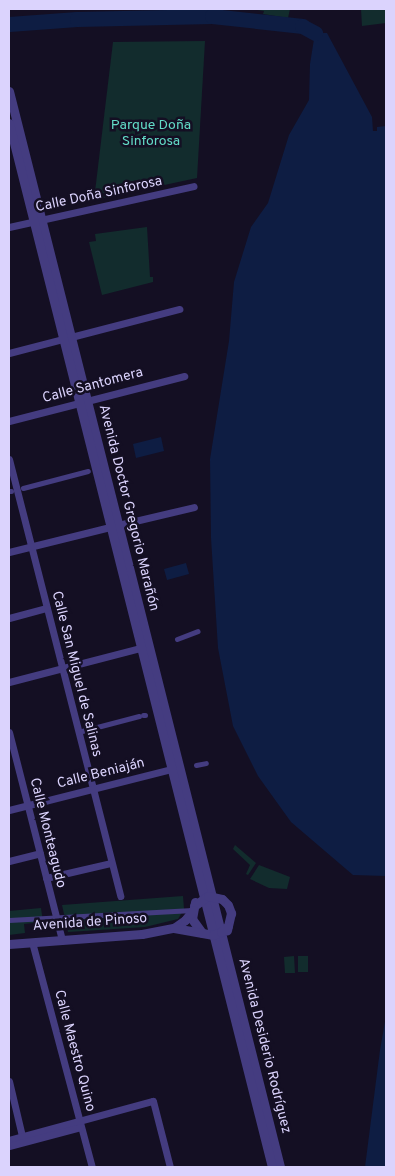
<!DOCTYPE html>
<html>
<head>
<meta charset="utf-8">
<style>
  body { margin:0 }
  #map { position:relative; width:395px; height:1176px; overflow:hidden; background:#140f23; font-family:Overpass,sans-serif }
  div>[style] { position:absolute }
  .green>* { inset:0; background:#122c2d }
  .water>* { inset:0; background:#0e1d43 }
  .river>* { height:15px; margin:-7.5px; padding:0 7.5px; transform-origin:7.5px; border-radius:7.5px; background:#0e1d43 }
  .pedestrian>* { height:5px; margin:-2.5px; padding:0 2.5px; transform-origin:2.5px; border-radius:2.5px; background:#443c80 }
  .minor>* { height:7px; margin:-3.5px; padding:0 3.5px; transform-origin:3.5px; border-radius:3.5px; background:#443c80 }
  .tertiary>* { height:9px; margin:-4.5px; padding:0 4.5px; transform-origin:4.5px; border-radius:4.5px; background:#443c80 }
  span { translate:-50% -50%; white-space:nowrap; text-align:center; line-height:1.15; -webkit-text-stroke:5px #140f23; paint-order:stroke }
  .park-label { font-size:14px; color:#62dac6 }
  .street-label { font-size:14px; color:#dbd3fd }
  .frame { position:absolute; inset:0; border:10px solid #dbd3fd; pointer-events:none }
</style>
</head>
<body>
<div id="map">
  <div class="green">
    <i style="clip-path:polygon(251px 9px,290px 9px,288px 18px,263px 14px,264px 11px)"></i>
    <i style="clip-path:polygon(361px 9px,386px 9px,386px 23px,362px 26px)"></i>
    <i style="clip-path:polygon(205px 41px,197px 178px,94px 200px,113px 42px)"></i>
    <i style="clip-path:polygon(147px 227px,150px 277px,153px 277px,153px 282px,102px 295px,89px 242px,96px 241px,95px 234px)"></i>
    <i style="clip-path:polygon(235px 845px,256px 863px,248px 875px,246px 874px,250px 865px,233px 849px)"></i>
    <i style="clip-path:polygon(259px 865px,290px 877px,287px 889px,269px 888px,250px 879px)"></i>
    <i style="clip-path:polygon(183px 896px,184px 909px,178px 919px,145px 927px,68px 932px,62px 905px)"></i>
    <i style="clip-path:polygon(41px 908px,43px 922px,24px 924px,25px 933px,9px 935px,9px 911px)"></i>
    <i style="clip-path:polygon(294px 956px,295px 973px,285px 973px,284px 957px)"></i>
    <i style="clip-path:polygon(298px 956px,308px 956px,308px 972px,298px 972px)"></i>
  </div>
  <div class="water">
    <i style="clip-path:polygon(315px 33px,327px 33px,372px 117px,373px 131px,377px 131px,377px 127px,386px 126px,386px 876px,353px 875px,291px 822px,258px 776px,233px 726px,218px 648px,211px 538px,210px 459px,229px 341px,234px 282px,251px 227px,268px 203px,289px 135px,309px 100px,310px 64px)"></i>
    <i style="clip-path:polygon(161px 437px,164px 451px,136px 458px,133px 444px)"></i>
    <i style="clip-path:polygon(186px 563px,189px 574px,167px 580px,164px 569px)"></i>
    <i style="clip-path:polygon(386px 1016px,386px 1167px,365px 1167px,380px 1050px)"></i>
  </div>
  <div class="river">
    <i style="left:9px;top:24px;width:68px;rotate:-4.2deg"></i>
    <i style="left:77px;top:19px;width:135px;rotate:-1.3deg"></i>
    <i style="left:212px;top:16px;width:91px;rotate:6.3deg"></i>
    <i style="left:302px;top:26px;width:15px;rotate:28deg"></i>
  </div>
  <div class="pedestrian">
    <i style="left:23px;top:488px;width:67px;rotate:-14.7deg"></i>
    <i style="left:9px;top:491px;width:2px"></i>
    <i style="left:177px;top:639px;width:22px;rotate:-21deg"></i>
    <i style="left:143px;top:715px;width:2px"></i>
    <i style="left:78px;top:732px;width:63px;rotate:-14.7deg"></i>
    <i style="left:196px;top:765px;width:10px;rotate:-11deg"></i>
    <i style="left:9px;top:920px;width:184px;rotate:-3.1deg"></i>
  </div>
  <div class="minor">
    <i style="left:9px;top:227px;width:189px;rotate:-12.5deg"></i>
    <i style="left:71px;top:337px;width:112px;rotate:-14.5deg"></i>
    <i style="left:9px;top:353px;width:56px;rotate:-14.5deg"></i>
    <i style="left:9px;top:421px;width:181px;rotate:-14.4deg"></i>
    <i style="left:9px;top:459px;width:451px;rotate:75.7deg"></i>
    <i style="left:118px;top:525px;width:78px;rotate:-13.3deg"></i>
    <i style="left:9px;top:552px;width:104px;rotate:-13.9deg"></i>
    <i style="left:9px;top:618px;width:39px;rotate:-15deg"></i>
    <i style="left:9px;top:682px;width:139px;rotate:-14.5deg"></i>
    <i style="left:9px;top:732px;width:215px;rotate:75.7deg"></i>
    <i style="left:9px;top:810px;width:167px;rotate:-14.2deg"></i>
    <i style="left:9px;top:861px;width:32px;rotate:-14deg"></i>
    <i style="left:46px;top:878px;width:67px;rotate:-13deg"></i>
    <i style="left:32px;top:942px;width:233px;rotate:75.1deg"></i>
    <i style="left:9px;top:1081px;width:57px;rotate:76.7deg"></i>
    <i style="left:9px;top:1140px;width:149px;rotate:-15.2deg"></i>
    <i style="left:153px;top:1101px;width:68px;rotate:75.6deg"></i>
    <i style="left:9px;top:1146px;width:74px;rotate:-14.8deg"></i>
  </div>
  <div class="tertiary">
    <i style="left:9px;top:91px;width:1110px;rotate:75.86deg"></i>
    <i style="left:9px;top:123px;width:1077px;rotate:75.86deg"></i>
    <i style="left:195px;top:902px;width:17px;rotate:100deg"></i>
    <i style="left:192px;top:919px;width:17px;rotate:54deg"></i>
    <i style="left:194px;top:906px;width:17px;rotate:-36deg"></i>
    <i style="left:208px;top:896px;width:14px;rotate:12deg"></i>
    <i style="left:222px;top:899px;width:8px;rotate:45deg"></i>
    <i style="left:228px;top:905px;width:9px;rotate:69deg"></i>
    <i style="left:231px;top:913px;width:18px;rotate:103deg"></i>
    <i style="left:174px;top:928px;width:14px;rotate:-36deg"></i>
    <i style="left:185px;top:920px;width:13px;rotate:-51deg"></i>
    <i style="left:9px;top:944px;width:133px;rotate:-4.3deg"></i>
    <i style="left:142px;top:934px;width:33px;rotate:-11deg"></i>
    <i style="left:174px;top:928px;width:40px;rotate:10deg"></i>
    <i style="left:213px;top:935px;width:9px;rotate:-21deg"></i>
    <i style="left:221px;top:932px;width:9px;rotate:-41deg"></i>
  </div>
  <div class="park-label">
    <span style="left:151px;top:134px">Parque Doña<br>Sinforosa</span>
  </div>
  <div class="street-label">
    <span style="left:99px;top:195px;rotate:-12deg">Calle Doña Sinforosa</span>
    <span style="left:93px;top:386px;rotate:-15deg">Calle Santomera</span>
    <span style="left:128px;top:508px;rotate:76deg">Avenida Doctor Gregorio Marañón</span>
    <span style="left:76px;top:674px;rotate:76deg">Calle San Miguel de Salinas</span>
    <span style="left:101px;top:774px;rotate:-14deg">Calle Beniaján</span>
    <span style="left:47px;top:833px;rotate:76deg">Calle Monteagudo</span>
    <span style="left:90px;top:923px;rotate:-4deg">Avenida de Pinoso</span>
    <span style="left:264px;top:1046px;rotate:76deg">Avenida Desiderio Rodríguez</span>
    <span style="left:74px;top:1051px;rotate:75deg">Calle Maestro Quino</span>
  </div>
  <div class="frame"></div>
</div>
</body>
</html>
